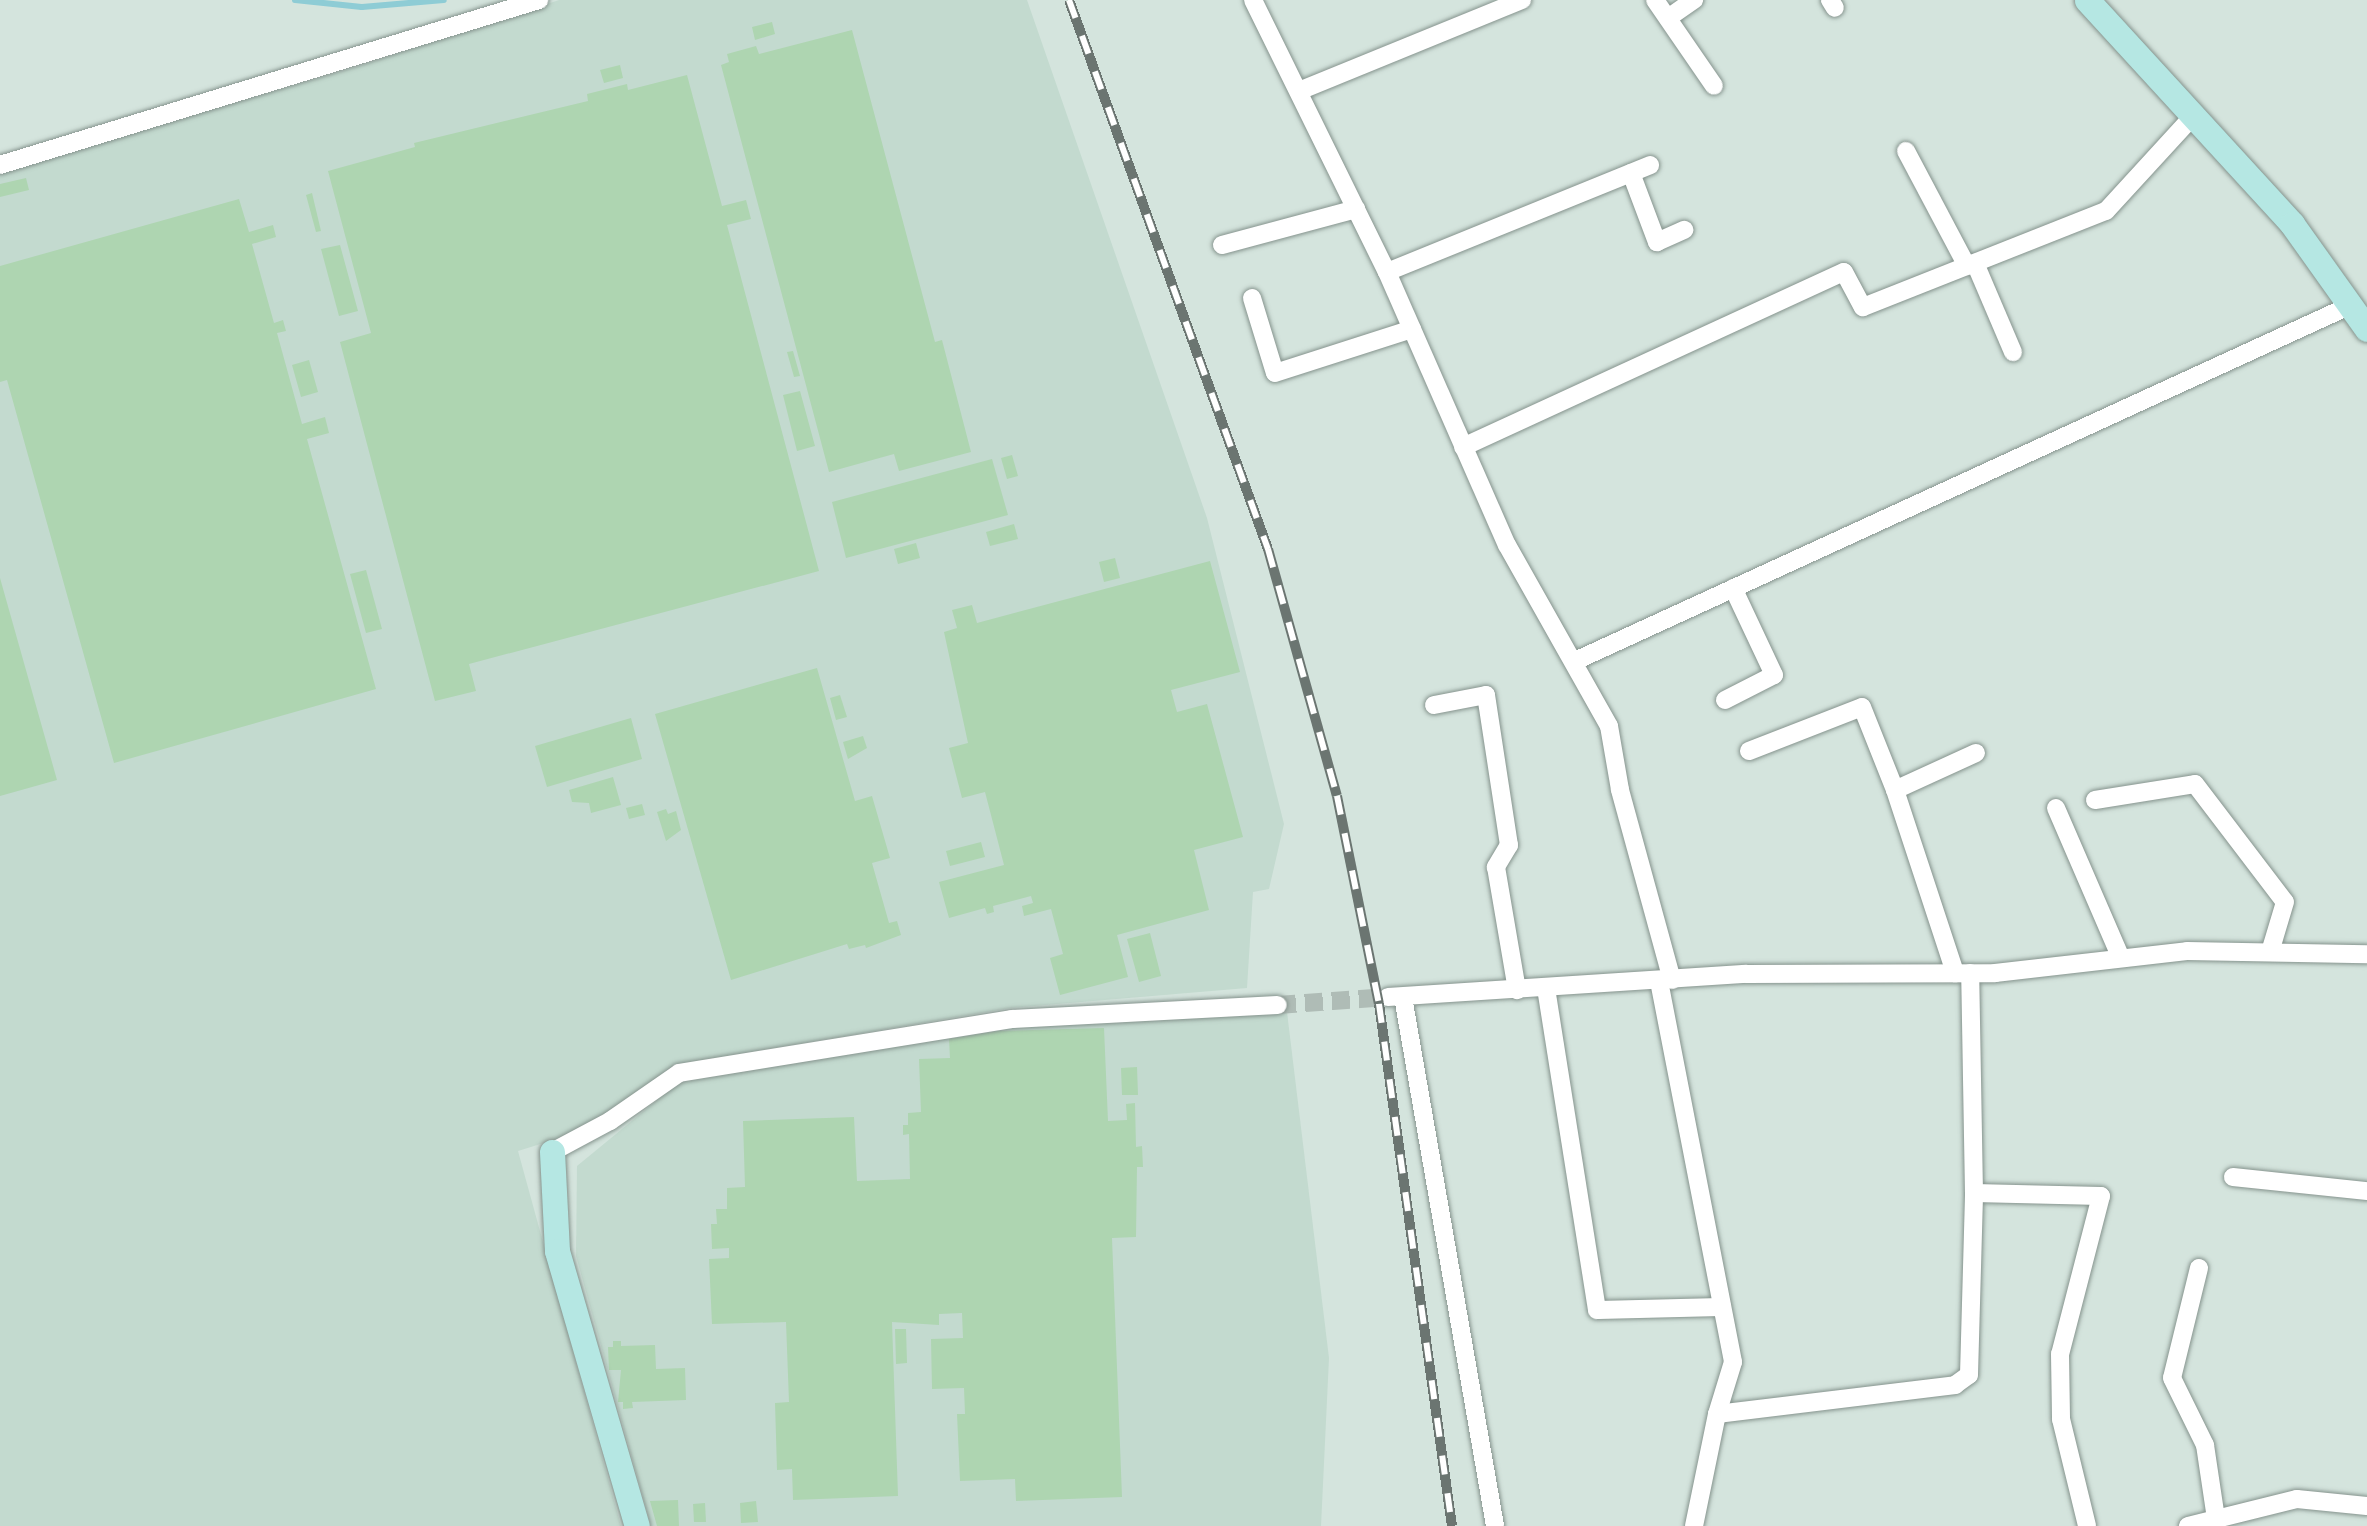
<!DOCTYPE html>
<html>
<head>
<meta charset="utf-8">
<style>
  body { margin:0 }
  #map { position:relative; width:2367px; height:1526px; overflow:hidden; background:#d4e4dd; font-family:Literata,serif }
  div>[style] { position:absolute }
  .built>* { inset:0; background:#c3dacf }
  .stream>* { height:6px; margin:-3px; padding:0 3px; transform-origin:3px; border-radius:3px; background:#8eccd5 }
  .building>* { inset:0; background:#aed5b1 }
  .street-tunnel>* { height:18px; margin-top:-9px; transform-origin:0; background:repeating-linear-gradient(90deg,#afbcb6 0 18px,transparent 0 27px) }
  .roads { filter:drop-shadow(0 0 2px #85938d) drop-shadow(0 0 2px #85938d) }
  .street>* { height:18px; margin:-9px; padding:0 9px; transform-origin:9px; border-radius:9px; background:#fff }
  .secondary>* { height:25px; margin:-12.5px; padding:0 12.5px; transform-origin:12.5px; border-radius:12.5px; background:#b5e7e3 }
  .rail>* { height:10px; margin-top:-5px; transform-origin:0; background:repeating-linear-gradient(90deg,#fff 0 19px,#6b7571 0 38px); box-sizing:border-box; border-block:2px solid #6b7571 }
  span { translate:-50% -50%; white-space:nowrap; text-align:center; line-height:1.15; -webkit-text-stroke:9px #fff; paint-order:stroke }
</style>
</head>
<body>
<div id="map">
  <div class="built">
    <i style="clip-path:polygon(559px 0,1027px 0,1207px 518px,1284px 824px,1269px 889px,1253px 892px,1247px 988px,1010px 1008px,680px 1064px,579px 1132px,518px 1151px,621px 1526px,0 1526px,0 172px,363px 65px)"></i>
    <i style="clip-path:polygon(1287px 1012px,1329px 1358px,1321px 1526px,651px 1526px,576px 1256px,577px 1166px,678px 1083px,1018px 1023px)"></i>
  </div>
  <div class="stream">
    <i style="left:295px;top:0;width:67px;rotate:6deg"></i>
    <i style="left:362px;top:7px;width:82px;rotate:-4.9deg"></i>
  </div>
  <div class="building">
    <i style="clip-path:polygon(772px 22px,775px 34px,755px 40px,752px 27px)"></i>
    <i style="clip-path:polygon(852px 30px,935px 342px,942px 340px,971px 452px,899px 471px,894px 454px,829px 472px,721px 65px,729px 62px,727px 54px,756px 46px,759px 54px)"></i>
    <i style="clip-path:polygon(620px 65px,623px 78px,604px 83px,600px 70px)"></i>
    <i style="clip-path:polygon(687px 75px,722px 206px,746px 200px,751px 219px,727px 225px,819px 571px,469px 664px,476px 691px,435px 701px,340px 342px,371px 333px,328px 171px,415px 147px,414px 143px,588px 101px,587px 94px,627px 84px,628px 90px)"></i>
    <i style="clip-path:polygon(26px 178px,29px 190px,0 197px,0 184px)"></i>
    <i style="clip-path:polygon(312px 193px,321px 231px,316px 232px,306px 195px)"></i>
    <i style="clip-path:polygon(239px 199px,249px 232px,273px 225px,276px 237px,252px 244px,274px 323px,283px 320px,286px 331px,277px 333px,302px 424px,325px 417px,329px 433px,307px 439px,376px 689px,114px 763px,7px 380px,0 382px,0 266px)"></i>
    <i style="clip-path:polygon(340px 245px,358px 311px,339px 316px,321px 249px)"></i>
    <i style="clip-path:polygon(793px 351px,800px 376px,794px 377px,787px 352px)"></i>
    <i style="clip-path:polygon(309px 360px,318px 392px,301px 397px,292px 365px)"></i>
    <i style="clip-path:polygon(800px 391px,815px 446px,797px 451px,783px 395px)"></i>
    <i style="clip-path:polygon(1012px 455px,1018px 476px,1007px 479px,1001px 458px)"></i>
    <i style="clip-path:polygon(992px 459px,1008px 515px,846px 558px,832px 502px)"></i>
    <i style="clip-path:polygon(1014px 524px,1018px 539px,990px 546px,986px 532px)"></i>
    <i style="clip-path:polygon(916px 543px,920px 558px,898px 564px,894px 549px)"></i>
    <i style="clip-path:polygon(1115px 558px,1120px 578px,1104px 582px,1099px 562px)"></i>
    <i style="clip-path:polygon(1210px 561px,1240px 672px,1171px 690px,1177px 712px,1207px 704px,1243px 837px,1194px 850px,1209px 910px,1117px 935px,1128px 977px,1060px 995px,1050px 958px,1063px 954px,1051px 909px,1024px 916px,1022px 906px,1033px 903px,1031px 896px,993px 906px,994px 912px,987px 914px,985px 908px,949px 918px,939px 882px,1004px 865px,985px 792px,962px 798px,949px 748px,968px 743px,944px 632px,957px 628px,952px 610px,972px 605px,977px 623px)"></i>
    <i style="clip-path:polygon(366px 570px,382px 629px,366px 633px,350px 574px)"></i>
    <i style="clip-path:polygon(0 578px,57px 780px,0 796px)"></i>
    <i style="clip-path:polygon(817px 668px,855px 801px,872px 796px,890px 858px,872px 863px,889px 923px,897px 921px,901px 935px,866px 948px,865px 945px,849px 949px,847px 944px,731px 980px,655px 714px)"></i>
    <i style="clip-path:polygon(840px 695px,847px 717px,836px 720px,830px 698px)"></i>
    <i style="clip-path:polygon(631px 718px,642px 759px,547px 787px,535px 746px)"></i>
    <i style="clip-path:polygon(863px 736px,867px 748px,848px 759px,843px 742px)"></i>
    <i style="clip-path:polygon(613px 777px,621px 805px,591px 813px,589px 803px,572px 802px,569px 790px)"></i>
    <i style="clip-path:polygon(642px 804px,645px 815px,629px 819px,626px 808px)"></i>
    <i style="clip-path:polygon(666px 809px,668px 814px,676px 811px,681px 830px,666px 841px,657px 812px)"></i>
    <i style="clip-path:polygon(981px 842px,985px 857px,950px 866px,946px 851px)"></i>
    <i style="clip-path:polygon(1150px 933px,1161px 976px,1139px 982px,1127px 939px)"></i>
    <i style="clip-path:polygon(1104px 1028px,1108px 1121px,1127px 1120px,1126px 1104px,1135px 1103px,1136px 1147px,1142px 1146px,1143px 1167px,1137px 1167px,1136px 1237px,1112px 1238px,1122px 1497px,1016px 1501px,1015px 1479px,960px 1481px,957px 1414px,965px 1414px,964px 1388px,932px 1389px,931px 1339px,963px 1338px,962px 1313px,939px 1314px,939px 1325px,892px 1322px,898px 1496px,793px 1500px,792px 1469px,777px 1470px,775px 1403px,789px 1402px,786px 1322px,712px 1324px,709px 1259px,729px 1258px,729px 1248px,712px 1249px,711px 1224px,717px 1224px,716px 1209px,727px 1209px,727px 1188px,745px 1187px,743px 1121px,854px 1117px,857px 1181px,910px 1179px,909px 1134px,903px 1135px,903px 1125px,908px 1125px,908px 1113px,921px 1112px,919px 1059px,950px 1058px,949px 1039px,998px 1031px)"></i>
    <i style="clip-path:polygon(1137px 1067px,1138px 1095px,1122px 1095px,1121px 1068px)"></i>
    <i style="clip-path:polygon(895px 1329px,906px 1329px,907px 1363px,896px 1364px)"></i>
    <i style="clip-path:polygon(613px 1341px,621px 1341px,621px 1346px,655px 1345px,656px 1369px,685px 1368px,686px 1400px,632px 1402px,633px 1408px,623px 1409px,623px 1402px,618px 1402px,621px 1370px,609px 1370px,608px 1347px,613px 1347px)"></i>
    <i style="clip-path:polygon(678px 1500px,679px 1526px,657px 1526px,650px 1501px)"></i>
    <i style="clip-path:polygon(756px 1501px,758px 1522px,741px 1523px,740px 1503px)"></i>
    <i style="clip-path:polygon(705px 1503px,706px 1522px,694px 1522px,693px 1504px)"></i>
  </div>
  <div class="street-tunnel">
    <i style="left:1278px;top:1005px;width:110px;rotate:-4.2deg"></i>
  </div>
  <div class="roads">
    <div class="street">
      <i style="left:1253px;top:0;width:303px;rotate:63.8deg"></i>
      <i style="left:1387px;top:272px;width:298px;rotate:66.3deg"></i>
      <i style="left:1507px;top:545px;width:208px;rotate:60.6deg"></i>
      <i style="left:1609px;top:726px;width:65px;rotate:80.2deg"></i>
      <i style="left:1620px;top:790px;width:197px;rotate:74.7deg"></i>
      <i style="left:1655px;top:0;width:104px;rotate:55.5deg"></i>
      <i style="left:1830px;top:0;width:9px;rotate:58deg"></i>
      <i style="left:1668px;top:18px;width:32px;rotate:-35deg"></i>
      <i style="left:1299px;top:91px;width:241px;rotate:-22.2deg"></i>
      <i style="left:1906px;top:151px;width:130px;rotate:62.1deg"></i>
      <i style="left:0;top:165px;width:564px;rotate:-17.02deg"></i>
      <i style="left:1631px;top:173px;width:74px;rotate:69.4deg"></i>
      <i style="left:1657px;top:242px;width:30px;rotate:-24deg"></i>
      <i style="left:1222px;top:245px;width:139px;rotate:-15deg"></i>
      <i style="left:1975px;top:263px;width:97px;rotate:66.9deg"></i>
      <i style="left:1387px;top:272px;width:284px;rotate:-22.1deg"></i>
      <i style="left:1252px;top:298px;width:78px;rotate:73deg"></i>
      <i style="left:1275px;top:373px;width:144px;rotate:-17.8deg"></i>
      <i style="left:1463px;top:447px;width:419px;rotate:-24.7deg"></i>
      <i style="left:1844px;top:272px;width:40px;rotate:62deg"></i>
      <i style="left:1863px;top:307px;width:261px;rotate:-21.6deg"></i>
      <i style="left:2106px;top:211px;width:127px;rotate:-47.5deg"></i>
      <i style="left:1575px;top:661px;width:854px;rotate:-24.64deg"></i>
      <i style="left:1725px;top:700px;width:55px;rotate:-27deg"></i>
      <i style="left:1774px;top:675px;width:96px;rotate:-115.2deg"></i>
      <i style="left:1434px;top:705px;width:53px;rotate:-10.9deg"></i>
      <i style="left:1486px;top:695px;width:152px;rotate:81.3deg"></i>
      <i style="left:1509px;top:845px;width:26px;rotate:121deg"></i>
      <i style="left:1496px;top:867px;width:125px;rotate:80.3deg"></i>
      <i style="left:1749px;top:751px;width:121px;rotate:-21.3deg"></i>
      <i style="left:1862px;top:707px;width:89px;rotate:68.3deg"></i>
      <i style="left:1895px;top:790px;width:193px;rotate:71.8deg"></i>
      <i style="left:1895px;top:790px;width:89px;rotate:-24.6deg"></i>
      <i style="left:2095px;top:800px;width:101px;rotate:-9.1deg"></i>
      <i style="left:2195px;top:784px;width:148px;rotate:52.7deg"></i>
      <i style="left:2285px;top:902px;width:52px;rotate:106.7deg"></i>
      <i style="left:2056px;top:808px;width:163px;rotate:66.6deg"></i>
      <i style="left:1659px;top:981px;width:388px;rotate:79deg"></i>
      <i style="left:1733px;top:1362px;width:54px;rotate:107.1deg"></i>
      <i style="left:1717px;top:1414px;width:114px;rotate:101.6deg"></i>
      <i style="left:1546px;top:988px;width:326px;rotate:81deg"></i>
      <i style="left:1597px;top:1310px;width:125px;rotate:-1.4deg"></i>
      <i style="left:1388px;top:997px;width:359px;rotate:-3.7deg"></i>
      <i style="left:1746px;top:974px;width:249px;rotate:-0.2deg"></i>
      <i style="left:1995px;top:973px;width:193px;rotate:-6.5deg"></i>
      <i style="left:2187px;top:951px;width:180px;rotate:1deg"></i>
      <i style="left:1403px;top:997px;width:537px;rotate:80.13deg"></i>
      <i style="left:552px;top:1152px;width:66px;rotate:-28.1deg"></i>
      <i style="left:610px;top:1121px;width:84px;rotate:-34.8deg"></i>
      <i style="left:679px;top:1073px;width:337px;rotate:-9.2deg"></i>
      <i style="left:1012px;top:1019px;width:266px;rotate:-3deg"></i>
      <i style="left:2233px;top:1177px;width:135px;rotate:6deg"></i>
      <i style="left:1974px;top:1193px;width:127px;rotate:1.4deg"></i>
      <i style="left:2101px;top:1196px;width:163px;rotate:104.5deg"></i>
      <i style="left:2060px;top:1354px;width:65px;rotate:89.1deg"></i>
      <i style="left:2061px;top:1419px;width:110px;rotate:76.3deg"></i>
      <i style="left:2199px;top:1268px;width:113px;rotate:103.8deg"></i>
      <i style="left:2172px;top:1378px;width:75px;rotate:63.8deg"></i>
      <i style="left:2205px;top:1445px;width:75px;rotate:81.5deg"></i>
      <i style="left:1717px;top:1414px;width:240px;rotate:-6.9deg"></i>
      <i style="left:1955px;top:1385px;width:17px;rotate:-36deg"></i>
      <i style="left:1969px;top:1375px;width:182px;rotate:-88.4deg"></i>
      <i style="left:1974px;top:1193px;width:220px;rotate:-91deg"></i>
      <i style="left:2188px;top:1526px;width:112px;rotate:-13.9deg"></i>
      <i style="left:2297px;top:1499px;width:70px;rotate:5.7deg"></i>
    </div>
    <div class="secondary">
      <i style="left:2087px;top:0;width:304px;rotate:47.5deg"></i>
      <i style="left:2292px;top:224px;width:129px;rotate:54.5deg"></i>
      <i style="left:552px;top:1152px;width:99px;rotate:87.1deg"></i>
      <i style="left:557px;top:1251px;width:286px;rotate:73.8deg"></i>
    </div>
  </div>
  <div class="rail">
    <i style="left:1069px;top:0;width:584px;rotate:70.08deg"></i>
    <i style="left:1268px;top:549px;width:256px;rotate:74.4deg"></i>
    <i style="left:1337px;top:796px;width:212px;rotate:78.6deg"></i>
    <i style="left:1379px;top:1004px;width:527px;rotate:82.04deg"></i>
  </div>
</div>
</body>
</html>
